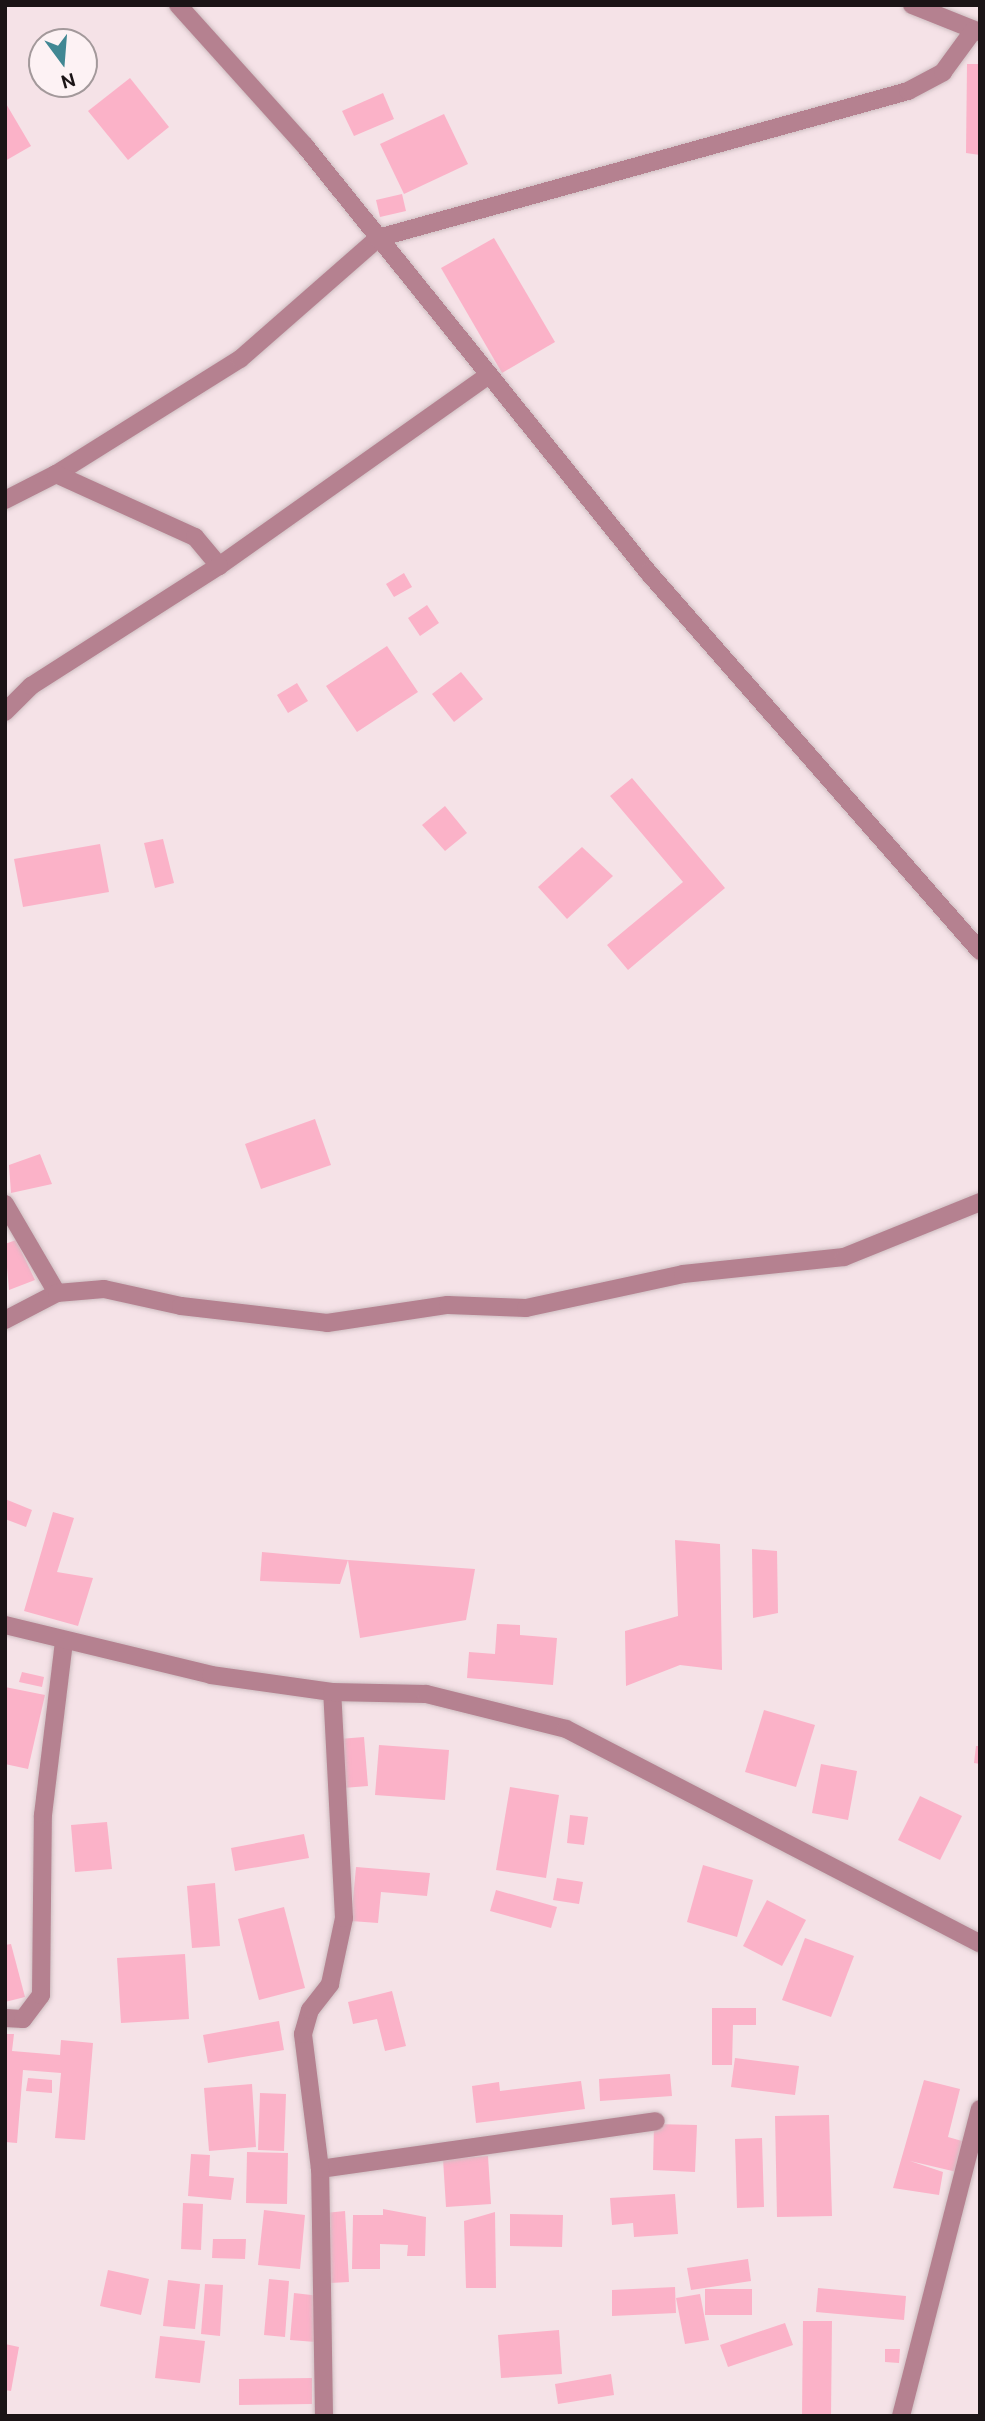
<!DOCTYPE html>
<html>
<head>
<meta charset="utf-8">
<style>
  body { margin:0 }
  #map { position:relative; width:985px; height:2421px; overflow:hidden; background:#f5e2e7; font-family:Ubuntu,sans-serif }
  div>[style] { position:absolute }
  .building>* { inset:0; background:#fbb2c8 }
  .roads { filter:drop-shadow(0 0 2px #cebdc1) drop-shadow(0 0 2px #cebdc1) }
  .minor>* { height:18px; margin:-9px; padding:0 9px; transform-origin:9px; border-radius:9px; background:#b58190 }
  .tertiary>* { height:18px; margin:-9px; padding:0 9px; transform-origin:9px; border-radius:9px; background:#b58190 }
  span { translate:-50% -50%; white-space:nowrap; text-align:center; line-height:1.15; -webkit-text-stroke:7px #fdf2f4; paint-order:stroke }
  .frame { position:absolute; inset:0; border:7px solid #1b1416; pointer-events:none }
  .north { position:absolute; left:28px; top:28px; width:70px; height:70px; box-sizing:border-box; background:#fdf2f4; border:2px solid #a3999b; border-radius:50%; rotate:164deg; font-size:19px; font-weight:700; line-height:28px; text-align:center; color:#1b1416 }
  .north::after { content:''; display:block; margin:auto; width:24px; height:32px; background:#418793; clip-path:polygon(50% 0,100% 100%,50% 72%,0 100%) }
</style>
</head>
<body>
<div id="map">
  <div class="building">
    <i style="clip-path:polygon(967px 64px,980px 64px,980px 155px,966px 153px)"></i>
    <i style="clip-path:polygon(130px 78px,169px 127px,128px 160px,88px 111px)"></i>
    <i style="clip-path:polygon(383px 93px,394px 119px,354px 136px,342px 111px)"></i>
    <i style="clip-path:polygon(5px 102px,31px 146px,5px 161px)"></i>
    <i style="clip-path:polygon(444px 114px,468px 164px,404px 194px,380px 144px)"></i>
    <i style="clip-path:polygon(402px 194px,406px 211px,380px 217px,376px 200px)"></i>
    <i style="clip-path:polygon(494px 238px,555px 342px,502px 373px,441px 268px)"></i>
    <i style="clip-path:polygon(404px 573px,412px 587px,394px 597px,386px 584px)"></i>
    <i style="clip-path:polygon(427px 605px,439px 623px,420px 636px,408px 618px)"></i>
    <i style="clip-path:polygon(387px 646px,418px 692px,357px 732px,326px 686px)"></i>
    <i style="clip-path:polygon(461px 672px,483px 699px,454px 722px,432px 694px)"></i>
    <i style="clip-path:polygon(297px 683px,308px 701px,288px 713px,277px 695px)"></i>
    <i style="clip-path:polygon(632px 778px,725px 888px,628px 970px,607px 945px,683px 882px,610px 796px)"></i>
    <i style="clip-path:polygon(445px 806px,467px 833px,445px 851px,422px 825px)"></i>
    <i style="clip-path:polygon(163px 839px,174px 883px,155px 888px,144px 843px)"></i>
    <i style="clip-path:polygon(100px 844px,109px 892px,23px 907px,14px 859px)"></i>
    <i style="clip-path:polygon(582px 847px,613px 876px,567px 919px,538px 887px)"></i>
    <i style="clip-path:polygon(315px 1119px,331px 1165px,261px 1189px,245px 1144px)"></i>
    <i style="clip-path:polygon(40px 1154px,52px 1184px,11px 1193px,9px 1165px)"></i>
    <i style="clip-path:polygon(16px 1240px,35px 1280px,9px 1290px,5px 1244px)"></i>
    <i style="clip-path:polygon(5px 1499px,32px 1510px,26px 1527px,5px 1519px)"></i>
    <i style="clip-path:polygon(53px 1512px,74px 1518px,57px 1572px,93px 1578px,78px 1626px,24px 1611px)"></i>
    <i style="clip-path:polygon(675px 1540px,720px 1544px,722px 1670px,680px 1665px,626px 1686px,625px 1631px,678px 1616px)"></i>
    <i style="clip-path:polygon(752px 1549px,777px 1551px,778px 1613px,753px 1618px)"></i>
    <i style="clip-path:polygon(262px 1552px,348px 1560px,340px 1584px,260px 1581px)"></i>
    <i style="clip-path:polygon(348px 1560px,475px 1569px,466px 1620px,360px 1638px)"></i>
    <i style="clip-path:polygon(497px 1624px,520px 1625px,520px 1635px,557px 1638px,553px 1685px,467px 1678px,469px 1652px,495px 1654px)"></i>
    <i style="clip-path:polygon(22px 1672px,44px 1677px,42px 1687px,19px 1682px)"></i>
    <i style="clip-path:polygon(5px 1687px,45px 1695px,28px 1769px,5px 1764px)"></i>
    <i style="clip-path:polygon(764px 1710px,815px 1725px,796px 1787px,745px 1772px)"></i>
    <i style="clip-path:polygon(364px 1737px,368px 1786px,343px 1788px,339px 1739px)"></i>
    <i style="clip-path:polygon(379px 1745px,449px 1750px,445px 1800px,375px 1795px)"></i>
    <i style="clip-path:polygon(976px 1746px,980px 1746px,980px 1764px,974px 1763px)"></i>
    <i style="clip-path:polygon(821px 1764px,857px 1771px,848px 1820px,812px 1813px)"></i>
    <i style="clip-path:polygon(510px 1787px,559px 1795px,546px 1878px,496px 1870px)"></i>
    <i style="clip-path:polygon(920px 1796px,962px 1816px,940px 1860px,898px 1840px)"></i>
    <i style="clip-path:polygon(570px 1815px,588px 1817px,584px 1845px,567px 1843px)"></i>
    <i style="clip-path:polygon(107px 1822px,112px 1869px,75px 1872px,71px 1825px)"></i>
    <i style="clip-path:polygon(304px 1834px,309px 1858px,235px 1871px,231px 1848px)"></i>
    <i style="clip-path:polygon(703px 1865px,753px 1880px,737px 1937px,687px 1922px)"></i>
    <i style="clip-path:polygon(356px 1867px,430px 1873px,427px 1896px,381px 1892px,378px 1923px,351px 1921px)"></i>
    <i style="clip-path:polygon(557px 1878px,583px 1882px,579px 1904px,553px 1900px)"></i>
    <i style="clip-path:polygon(215px 1883px,220px 1946px,192px 1948px,187px 1886px)"></i>
    <i style="clip-path:polygon(496px 1890px,557px 1907px,551px 1928px,490px 1911px)"></i>
    <i style="clip-path:polygon(767px 1900px,806px 1920px,782px 1966px,743px 1946px)"></i>
    <i style="clip-path:polygon(284px 1907px,305px 1988px,259px 2000px,238px 1919px)"></i>
    <i style="clip-path:polygon(805px 1938px,854px 1956px,831px 2017px,782px 2000px)"></i>
    <i style="clip-path:polygon(11px 1944px,25px 1997px,5px 2002px,5px 1945px)"></i>
    <i style="clip-path:polygon(185px 1954px,189px 2019px,121px 2023px,117px 1958px)"></i>
    <i style="clip-path:polygon(392px 1991px,406px 2046px,385px 2051px,377px 2019px,353px 2024px,348px 2002px)"></i>
    <i style="clip-path:polygon(712px 2008px,756px 2008px,756px 2025px,733px 2025px,732px 2065px,712px 2065px)"></i>
    <i style="clip-path:polygon(279px 2021px,284px 2050px,208px 2063px,203px 2035px)"></i>
    <i style="clip-path:polygon(5px 2034px,14px 2034px,12px 2051px,60px 2055px,61px 2040px,93px 2043px,85px 2140px,55px 2138px,61px 2073px,23px 2070px,17px 2143px,5px 2142px)"></i>
    <i style="clip-path:polygon(735px 2058px,799px 2066px,795px 2095px,731px 2087px)"></i>
    <i style="clip-path:polygon(670px 2074px,672px 2096px,600px 2101px,599px 2079px)"></i>
    <i style="clip-path:polygon(28px 2078px,52px 2080px,52px 2093px,26px 2091px)"></i>
    <i style="clip-path:polygon(924px 2080px,960px 2089px,948px 2137px,969px 2143px,961px 2173px,910px 2161px,943px 2172px,939px 2195px,893px 2188px)"></i>
    <i style="clip-path:polygon(581px 2081px,585px 2109px,476px 2123px,472px 2086px,499px 2082px,500px 2091px)"></i>
    <i style="clip-path:polygon(252px 2084px,256px 2147px,209px 2151px,204px 2088px)"></i>
    <i style="clip-path:polygon(260px 2093px,286px 2094px,284px 2151px,258px 2150px)"></i>
    <i style="clip-path:polygon(829px 2115px,832px 2216px,777px 2217px,775px 2116px)"></i>
    <i style="clip-path:polygon(654px 2124px,697px 2125px,695px 2172px,653px 2170px)"></i>
    <i style="clip-path:polygon(762px 2138px,764px 2207px,737px 2208px,735px 2139px)"></i>
    <i style="clip-path:polygon(247px 2152px,288px 2153px,287px 2204px,246px 2203px)"></i>
    <i style="clip-path:polygon(191px 2154px,210px 2155px,209px 2176px,234px 2178px,231px 2200px,188px 2196px)"></i>
    <i style="clip-path:polygon(488px 2156px,491px 2204px,446px 2207px,443px 2159px)"></i>
    <i style="clip-path:polygon(675px 2194px,678px 2234px,634px 2237px,633px 2223px,612px 2225px,610px 2198px)"></i>
    <i style="clip-path:polygon(183px 2203px,203px 2204px,201px 2250px,181px 2249px)"></i>
    <i style="clip-path:polygon(383px 2209px,426px 2217px,425px 2256px,407px 2256px,408px 2245px,380px 2244px,380px 2269px,352px 2269px,353px 2215px,383px 2215px)"></i>
    <i style="clip-path:polygon(264px 2210px,305px 2215px,300px 2269px,258px 2265px)"></i>
    <i style="clip-path:polygon(345px 2211px,349px 2282px,330px 2283px,325px 2213px)"></i>
    <i style="clip-path:polygon(495px 2212px,496px 2288px,466px 2288px,464px 2221px)"></i>
    <i style="clip-path:polygon(510px 2214px,563px 2215px,562px 2247px,510px 2246px)"></i>
    <i style="clip-path:polygon(213px 2239px,246px 2239px,245px 2259px,212px 2258px)"></i>
    <i style="clip-path:polygon(748px 2259px,751px 2281px,691px 2290px,687px 2268px)"></i>
    <i style="clip-path:polygon(108px 2270px,149px 2279px,141px 2315px,100px 2306px)"></i>
    <i style="clip-path:polygon(269px 2279px,289px 2281px,285px 2337px,264px 2335px)"></i>
    <i style="clip-path:polygon(168px 2280px,200px 2284px,195px 2329px,163px 2326px)"></i>
    <i style="clip-path:polygon(205px 2284px,223px 2285px,220px 2336px,201px 2334px)"></i>
    <i style="clip-path:polygon(675px 2287px,676px 2313px,612px 2316px,612px 2290px)"></i>
    <i style="clip-path:polygon(818px 2288px,906px 2296px,904px 2320px,816px 2312px)"></i>
    <i style="clip-path:polygon(705px 2289px,752px 2289px,752px 2315px,705px 2315px)"></i>
    <i style="clip-path:polygon(294px 2293px,320px 2296px,316px 2342px,290px 2340px)"></i>
    <i style="clip-path:polygon(700px 2294px,709px 2340px,685px 2344px,676px 2298px)"></i>
    <i style="clip-path:polygon(803px 2321px,832px 2321px,831px 2416px,802px 2416px)"></i>
    <i style="clip-path:polygon(785px 2323px,793px 2345px,728px 2367px,720px 2345px)"></i>
    <i style="clip-path:polygon(559px 2330px,562px 2374px,501px 2378px,498px 2335px)"></i>
    <i style="clip-path:polygon(160px 2336px,205px 2341px,200px 2383px,155px 2378px)"></i>
    <i style="clip-path:polygon(5px 2344px,19px 2347px,11px 2391px,5px 2390px)"></i>
    <i style="clip-path:polygon(885px 2349px,900px 2349px,899px 2363px,885px 2362px)"></i>
    <i style="clip-path:polygon(611px 2374px,614px 2395px,558px 2404px,555px 2384px)"></i>
    <i style="clip-path:polygon(312px 2378px,312px 2404px,239px 2405px,239px 2379px)"></i>
  </div>
  <div class="roads">
    <div class="minor">
      <i style="left:912px;top:5px;width:73px;rotate:21.7deg"></i>
      <i style="left:56px;top:474px;width:217px;rotate:-32deg"></i>
      <i style="left:240px;top:359px;width:184px;rotate:-41.2deg"></i>
      <i style="left:378px;top:238px;width:550px;rotate:-15.5deg"></i>
      <i style="left:908px;top:91px;width:40px;rotate:-28deg"></i>
      <i style="left:943px;top:72px;width:51px;rotate:-53.8deg"></i>
      <i style="left:5px;top:500px;width:57px;rotate:-27deg"></i>
      <i style="left:56px;top:474px;width:153px;rotate:24.4deg"></i>
      <i style="left:195px;top:537px;width:38px;rotate:50deg"></i>
      <i style="left:219px;top:566px;width:327px;rotate:-35.3deg"></i>
      <i style="left:5px;top:712px;width:37px;rotate:-45deg"></i>
      <i style="left:31px;top:686px;width:223px;rotate:-32.6deg"></i>
      <i style="left:5px;top:1204px;width:103px;rotate:59.7deg"></i>
      <i style="left:5px;top:1320px;width:59px;rotate:-27.4deg"></i>
      <i style="left:57px;top:1293px;width:47px;rotate:-4.9deg"></i>
      <i style="left:104px;top:1289px;width:79px;rotate:12.4deg"></i>
      <i style="left:181px;top:1306px;width:147px;rotate:6.6deg"></i>
      <i style="left:327px;top:1323px;width:122px;rotate:-8.5deg"></i>
      <i style="left:448px;top:1305px;width:78px;rotate:2.2deg"></i>
      <i style="left:526px;top:1308px;width:161px;rotate:-12.2deg"></i>
      <i style="left:683px;top:1274px;width:162px;rotate:-6deg"></i>
      <i style="left:844px;top:1257px;width:147px;rotate:-22deg"></i>
      <i style="left:5px;top:2018px;width:18px;rotate:3deg"></i>
      <i style="left:23px;top:2019px;width:30px;rotate:-53deg"></i>
      <i style="left:41px;top:1995px;width:180px;rotate:-89.4deg"></i>
      <i style="left:43px;top:1815px;width:174px;rotate:-83.1deg"></i>
      <i style="left:320px;top:2169px;width:339px;rotate:-8.1deg"></i>
      <i style="left:324px;top:2416px;width:247px;rotate:-90.9deg"></i>
      <i style="left:320px;top:2169px;width:136px;rotate:-97.2deg"></i>
      <i style="left:303px;top:2034px;width:25px;rotate:-74deg"></i>
      <i style="left:310px;top:2010px;width:33px;rotate:-52deg"></i>
      <i style="left:330px;top:1984px;width:67px;rotate:-78deg"></i>
      <i style="left:344px;top:1918px;width:226px;rotate:-93deg"></i>
      <i style="left:901px;top:2416px;width:317px;rotate:-75.6deg"></i>
    </div>
    <div class="tertiary">
      <i style="left:178px;top:5px;width:190px;rotate:48deg"></i>
      <i style="left:305px;top:146px;width:547px;rotate:51.16deg"></i>
      <i style="left:648px;top:572px;width:504px;rotate:48.78deg"></i>
      <i style="left:5px;top:1625px;width:212px;rotate:13.6deg"></i>
      <i style="left:211px;top:1675px;width:122px;rotate:8deg"></i>
      <i style="left:332px;top:1692px;width:94px;rotate:1.2deg"></i>
      <i style="left:426px;top:1694px;width:144px;rotate:14deg"></i>
      <i style="left:566px;top:1729px;width:466px;rotate:27.4deg"></i>
    </div>
  </div>
  <div class="frame"></div>
  <div class="north">N</div>
</div>
</body>
</html>
